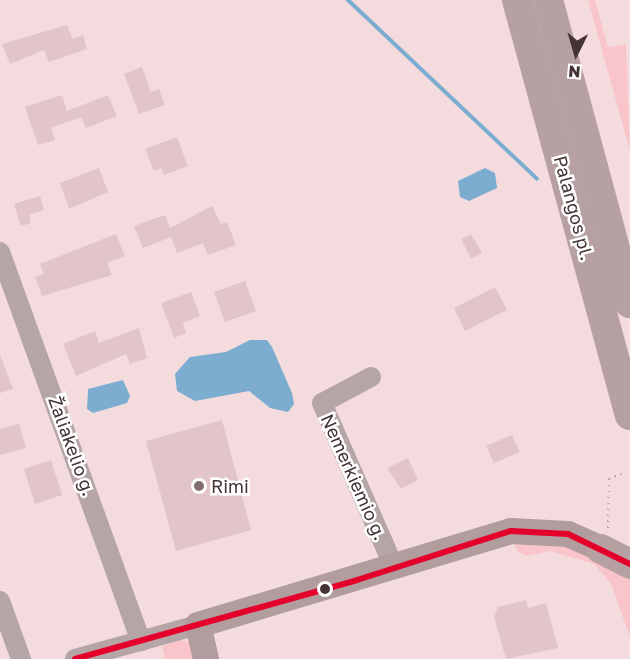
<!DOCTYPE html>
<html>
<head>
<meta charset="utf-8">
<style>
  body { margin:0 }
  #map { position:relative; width:630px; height:659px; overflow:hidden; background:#f4dcde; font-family:"Golos Text",sans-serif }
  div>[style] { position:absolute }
  .green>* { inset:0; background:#f9c5ca }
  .water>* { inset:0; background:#7cadd0 }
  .stream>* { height:4px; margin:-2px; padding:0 2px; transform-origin:2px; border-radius:2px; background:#7cadd0 }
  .building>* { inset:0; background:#e1c5c8 }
  .path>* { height:2px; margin-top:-1px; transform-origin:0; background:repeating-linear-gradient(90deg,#b6a6a7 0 1.5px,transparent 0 6px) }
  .minor>* { height:20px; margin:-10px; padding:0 10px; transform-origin:10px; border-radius:10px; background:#b6a5a7 }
  .major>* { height:26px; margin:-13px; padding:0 13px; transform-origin:13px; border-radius:13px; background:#b19c9e }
  .highway>* { height:30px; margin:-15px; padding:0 15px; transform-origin:15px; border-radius:15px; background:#b6a0a2 }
  .bus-1>* { height:6px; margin:-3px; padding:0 3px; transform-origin:3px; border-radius:3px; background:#e4002b }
  .dots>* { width:16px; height:16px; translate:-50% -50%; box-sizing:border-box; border:3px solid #fff; border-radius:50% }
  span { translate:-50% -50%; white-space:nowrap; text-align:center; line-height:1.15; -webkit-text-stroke:5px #fff; paint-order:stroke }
  .street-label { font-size:18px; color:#443334 }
  .poi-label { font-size:18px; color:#443334 }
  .left { translate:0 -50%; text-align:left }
  .north { position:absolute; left:546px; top:24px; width:60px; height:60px; -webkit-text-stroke:4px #fff; paint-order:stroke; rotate:185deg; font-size:16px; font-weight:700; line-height:24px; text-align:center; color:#443334 }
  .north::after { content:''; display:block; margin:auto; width:21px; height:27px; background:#443334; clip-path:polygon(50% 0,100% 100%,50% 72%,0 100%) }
</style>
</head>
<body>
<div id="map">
  <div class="green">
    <i style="clip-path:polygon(588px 0,595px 0,608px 47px,626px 44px,630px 151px)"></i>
    <i style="clip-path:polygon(512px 539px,576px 544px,630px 575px,630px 637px,611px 584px,594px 564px,550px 551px,527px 556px,517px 551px)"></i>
    <i style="clip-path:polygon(180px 640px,189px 642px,201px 659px,165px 659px,162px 646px)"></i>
  </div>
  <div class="water">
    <i style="clip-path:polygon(485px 168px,495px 173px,497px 188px,469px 201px,460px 197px,458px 181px)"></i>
    <i style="clip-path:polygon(250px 340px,267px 340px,272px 347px,292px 393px,294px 404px,288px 412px,270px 408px,249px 391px,195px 401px,177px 391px,175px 374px,190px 357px,226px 352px)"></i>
    <i style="clip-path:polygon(123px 380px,130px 396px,127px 403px,93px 413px,87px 409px,88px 389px)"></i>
  </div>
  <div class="stream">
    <i style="left:348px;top:0;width:260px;rotate:43.4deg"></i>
  </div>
  <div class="building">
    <i style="clip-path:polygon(67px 25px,73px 39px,83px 35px,87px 49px,49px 62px,44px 50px,10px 64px,2px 44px)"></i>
    <i style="clip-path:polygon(142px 67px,151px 92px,159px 89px,165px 105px,139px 114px,124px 74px)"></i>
    <i style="clip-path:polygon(62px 95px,67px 111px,108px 95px,117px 116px,86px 128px,81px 117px,51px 128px,55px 140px,38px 145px,25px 107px)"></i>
    <i style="clip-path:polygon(177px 137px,188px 166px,164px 175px,161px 168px,154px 171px,145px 149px)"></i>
    <i style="clip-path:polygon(99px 168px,108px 192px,69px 209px,60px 183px)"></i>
    <i style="clip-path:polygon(40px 196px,44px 210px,29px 215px,31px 223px,21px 226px,14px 204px)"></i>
    <i style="clip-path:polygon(212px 206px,221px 224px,227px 222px,236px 245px,208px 255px,203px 243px,177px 253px,171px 237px,143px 248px,134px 226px,165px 215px,170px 228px)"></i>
    <i style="clip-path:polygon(116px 234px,125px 256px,107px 263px,112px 275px,42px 296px,35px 277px,44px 274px,40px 264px)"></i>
    <i style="clip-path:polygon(471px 234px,482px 253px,471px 259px,461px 239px)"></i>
    <i style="clip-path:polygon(245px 281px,256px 311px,225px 322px,214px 292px)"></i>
    <i style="clip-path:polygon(495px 287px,507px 310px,465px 331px,454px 308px)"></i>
    <i style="clip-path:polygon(191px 292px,200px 316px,183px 323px,186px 333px,174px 338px,161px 303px)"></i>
    <i style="clip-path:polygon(139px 328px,147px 358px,130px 364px,126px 354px,76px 376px,63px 344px,95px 331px,99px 343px)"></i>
    <i style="clip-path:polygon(0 355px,13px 389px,0 393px)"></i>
    <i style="clip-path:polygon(222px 420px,251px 530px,176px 551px,146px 441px)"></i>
    <i style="clip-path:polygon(19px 424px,26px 448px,0 455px,0 429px)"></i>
    <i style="clip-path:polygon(512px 435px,520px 452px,494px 463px,486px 446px)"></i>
    <i style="clip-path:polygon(408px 458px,418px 480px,401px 489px,387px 468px)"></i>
    <i style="clip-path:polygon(51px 460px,62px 495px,35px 504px,24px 469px)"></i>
    <i style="clip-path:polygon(526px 600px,528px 608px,546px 603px,558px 648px,506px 659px,494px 617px,498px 607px)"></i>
  </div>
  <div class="path">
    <i style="left:608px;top:528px;width:49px;rotate:-88.8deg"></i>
    <i style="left:609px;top:479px;width:15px;rotate:-23deg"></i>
  </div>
  <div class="minor">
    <i style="left:0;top:252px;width:414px;rotate:70.1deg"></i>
    <i style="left:371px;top:377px;width:55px;rotate:152deg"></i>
    <i style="left:322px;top:403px;width:181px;rotate:66.3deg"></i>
    <i style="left:0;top:601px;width:62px;rotate:70.1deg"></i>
    <i style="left:75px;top:659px;width:128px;rotate:-15.5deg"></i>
  </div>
  <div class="major">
    <i style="left:206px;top:659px;width:35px;rotate:-103deg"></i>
    <i style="left:198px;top:625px;width:327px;rotate:-16.7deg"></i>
    <i style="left:511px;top:531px;width:57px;rotate:3deg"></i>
    <i style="left:568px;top:534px;width:36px;rotate:24deg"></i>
  </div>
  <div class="highway">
    <i style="left:517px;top:0;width:430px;rotate:74.8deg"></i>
    <i style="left:548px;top:0;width:314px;rotate:74.9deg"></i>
    <i style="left:601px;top:549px;width:33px;rotate:27deg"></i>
  </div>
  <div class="bus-1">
    <i style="left:75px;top:659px;width:293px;rotate:-15.6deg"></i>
    <i style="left:357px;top:580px;width:162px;rotate:-17.7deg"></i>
    <i style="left:511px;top:531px;width:57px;rotate:3deg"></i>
    <i style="left:568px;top:534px;width:69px;rotate:25.8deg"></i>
  </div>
  <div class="dots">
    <i style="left:199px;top:486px;background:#826e70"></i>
    <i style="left:325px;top:589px;background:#443334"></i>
  </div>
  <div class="street-label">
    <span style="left:574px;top:208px;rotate:75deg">Palangos pl.</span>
    <span style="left:72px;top:446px;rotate:70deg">Žaliakelio g.</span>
    <span style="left:354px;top:477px;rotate:66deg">Nemerkiemio g.</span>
  </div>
  <div class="poi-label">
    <span class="left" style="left:211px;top:486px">Rimi</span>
  </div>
  <div class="north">N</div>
</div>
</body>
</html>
